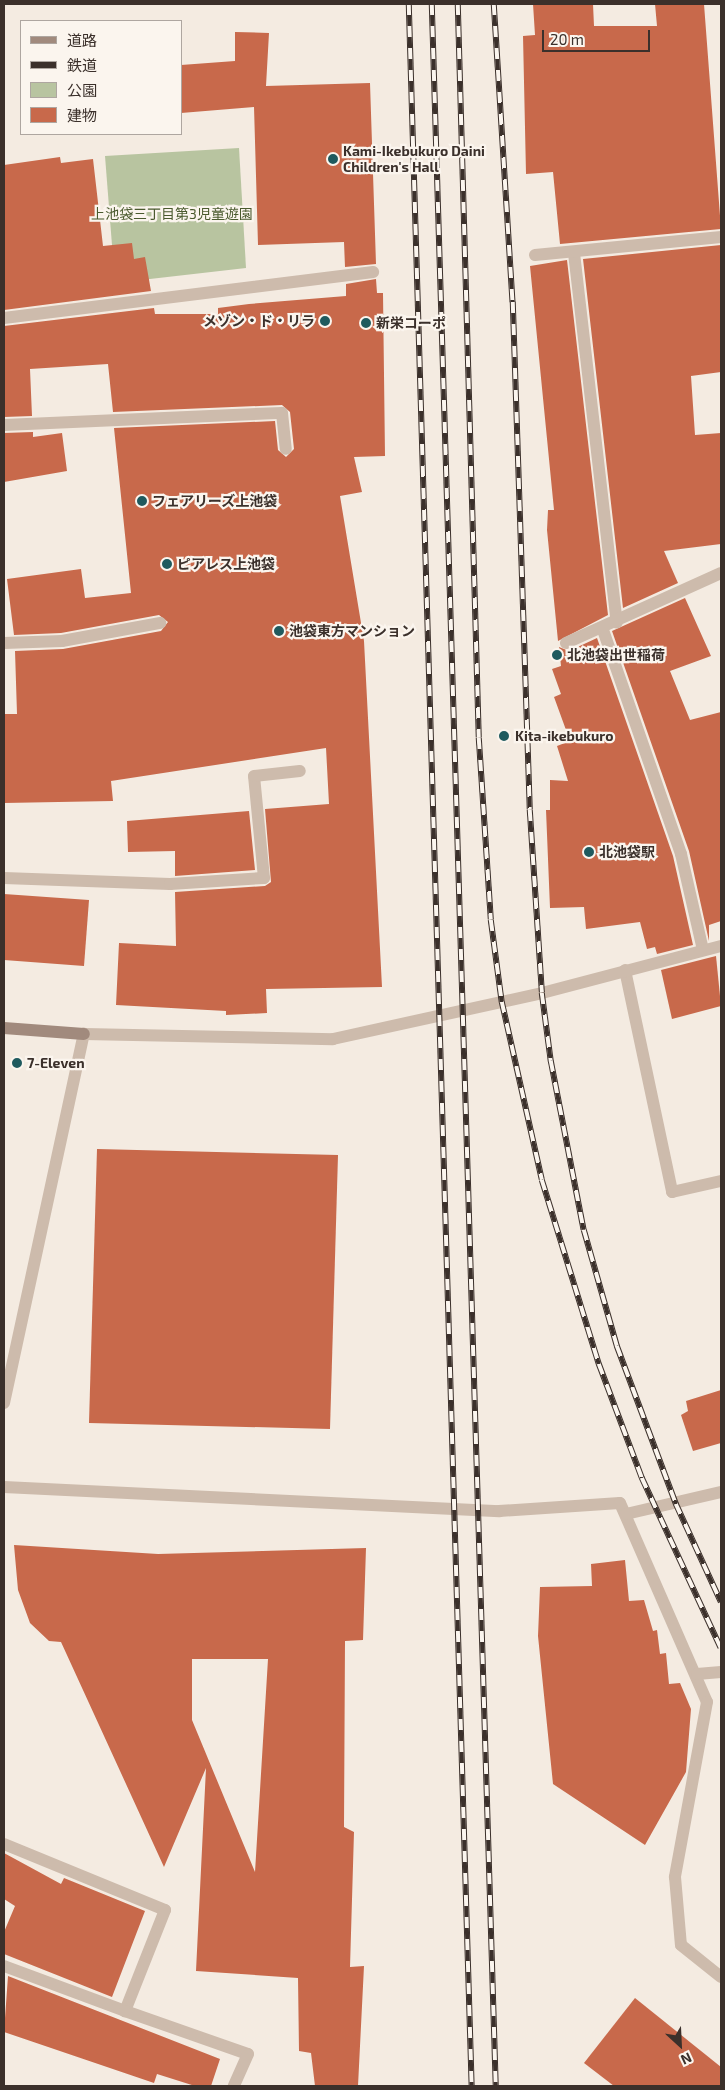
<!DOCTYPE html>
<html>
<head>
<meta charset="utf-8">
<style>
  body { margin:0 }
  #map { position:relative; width:725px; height:2090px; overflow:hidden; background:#f4ebe1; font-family:"Exo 2","Noto Sans JP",sans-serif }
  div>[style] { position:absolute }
  .green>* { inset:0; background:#b8c4a0 }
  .building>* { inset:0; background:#c8694b }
  .lane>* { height:12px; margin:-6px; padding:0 6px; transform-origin:6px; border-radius:6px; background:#cdbbac }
  .street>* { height:12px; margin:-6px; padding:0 6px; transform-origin:6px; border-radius:6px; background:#cdbbac }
  .secondary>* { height:12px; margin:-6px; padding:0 6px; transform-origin:6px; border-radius:6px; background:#a18a7d }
  .rail>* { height:5.5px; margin-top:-2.75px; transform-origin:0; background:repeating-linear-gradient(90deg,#fbf5ee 0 11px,#3b302b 0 22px); box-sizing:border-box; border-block:1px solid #3b302b }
  .dots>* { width:14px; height:14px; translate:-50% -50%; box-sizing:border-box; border:2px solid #fbf5ee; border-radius:50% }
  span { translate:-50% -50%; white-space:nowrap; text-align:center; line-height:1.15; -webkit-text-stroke:4.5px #fbf5ee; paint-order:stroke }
  .poi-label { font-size:14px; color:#3b302b; font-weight:700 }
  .left { translate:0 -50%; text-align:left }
  .right { translate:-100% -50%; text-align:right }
  .park-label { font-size:14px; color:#4a5a2e }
  .frame { position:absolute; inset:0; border:5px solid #3b302b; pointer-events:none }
  .legend { position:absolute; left:20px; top:20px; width:162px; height:115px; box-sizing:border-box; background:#fbf5ee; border:1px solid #aea6a0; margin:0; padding:6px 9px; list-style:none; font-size:15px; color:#3b302b }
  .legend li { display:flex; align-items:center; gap:10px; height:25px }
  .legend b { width:25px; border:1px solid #aea6a0 }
  .north { position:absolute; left:655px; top:2020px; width:50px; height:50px; -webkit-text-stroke:4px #fbf5ee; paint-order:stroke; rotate:155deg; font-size:14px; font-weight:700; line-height:20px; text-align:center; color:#3b302b }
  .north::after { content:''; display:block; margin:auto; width:18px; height:22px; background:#3b302b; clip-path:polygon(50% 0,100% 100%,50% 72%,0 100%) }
  .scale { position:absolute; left:542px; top:30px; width:108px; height:22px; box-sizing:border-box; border:2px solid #3b302b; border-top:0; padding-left:6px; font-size:15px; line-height:18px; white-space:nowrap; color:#3b302b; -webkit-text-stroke:4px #fbf5ee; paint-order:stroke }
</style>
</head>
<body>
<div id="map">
  <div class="green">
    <i style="clip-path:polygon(239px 148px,246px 268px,115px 283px,105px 156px)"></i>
  </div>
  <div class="building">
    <i style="clip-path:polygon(533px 4px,593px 4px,594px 26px,657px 26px,655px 4px,704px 4px,721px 229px,560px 244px,553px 172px,526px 174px,523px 36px,535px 35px)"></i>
    <i style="clip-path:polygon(235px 32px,269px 33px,266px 86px,370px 83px,376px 264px,345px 267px,344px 242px,258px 245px,254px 107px,181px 113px,181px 65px,235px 61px)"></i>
    <i style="clip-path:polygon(60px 157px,61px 163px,93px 159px,103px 246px,132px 243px,134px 259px,145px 257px,151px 291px,4px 310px,4px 165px)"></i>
    <i style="clip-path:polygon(721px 245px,721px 372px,691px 376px,695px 435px,721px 433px,721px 544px,664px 551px,678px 583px,623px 608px,583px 259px)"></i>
    <i style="clip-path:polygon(567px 260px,608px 615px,558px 641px,547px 530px,548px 510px,554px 510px,530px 266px)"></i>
    <i style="clip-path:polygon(376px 279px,377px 293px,383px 293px,385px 456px,354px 457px,362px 492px,340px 496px,364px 641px,382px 987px,266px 989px,267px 1013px,226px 1015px,226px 1011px,116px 1005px,119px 943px,176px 946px,175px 892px,265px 886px,271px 882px,265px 809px,329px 804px,326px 748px,111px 781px,113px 801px,4px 803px,4px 714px,17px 714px,15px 651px,63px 649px,161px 631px,168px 622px,159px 615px,61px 633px,14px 635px,7px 579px,81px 569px,85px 598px,131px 593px,114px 428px,275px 421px,278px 450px,286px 457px,294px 449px,290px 412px,282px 405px,113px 412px,108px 364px,30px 369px,32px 416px,4px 417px,4px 326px,154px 308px,155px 314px,218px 314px,218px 308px,249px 304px,346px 296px,346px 284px)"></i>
    <i style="clip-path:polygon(33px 432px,33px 437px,62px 433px,67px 471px,4px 482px,4px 433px)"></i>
    <i style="clip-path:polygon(685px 598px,711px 656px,670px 671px,690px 720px,721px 712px,721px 921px,709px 925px,709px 941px,689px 851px,612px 631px)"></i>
    <i style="clip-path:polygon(597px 638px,673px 856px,693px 945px,657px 954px,655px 947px,647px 949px,640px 922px,586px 929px,584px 907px,550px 908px,546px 810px,550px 810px,550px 780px,568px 781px,557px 746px,570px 741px,554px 697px,561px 694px,552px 669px,561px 666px,559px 647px,569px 651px)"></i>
    <i style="clip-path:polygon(249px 811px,255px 870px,175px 876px,175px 851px,128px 852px,127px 821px)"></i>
    <i style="clip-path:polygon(4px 894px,89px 900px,84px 966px,4px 960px)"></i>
    <i style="clip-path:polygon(716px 956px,721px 1006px,672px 1019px,661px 970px)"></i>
    <i style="clip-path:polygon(97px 1149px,338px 1155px,330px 1429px,89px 1423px)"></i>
    <i style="clip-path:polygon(721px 1390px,721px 1443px,693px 1451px,681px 1415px,688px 1411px,686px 1401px)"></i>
    <i style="clip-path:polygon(evenodd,14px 1545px,158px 1554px,366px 1548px,363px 1640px,345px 1641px,344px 1827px,354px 1832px,350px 1967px,364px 1966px,358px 2086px,315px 2086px,311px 2053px,299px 2051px,298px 1978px,196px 1971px,206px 1768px,164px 1867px,61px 1642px,49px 1641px,30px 1623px,18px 1590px,14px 1545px,192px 1659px,268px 1659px,255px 1872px,192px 1720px,192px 1659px)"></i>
    <i style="clip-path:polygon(625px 1560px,629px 1601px,644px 1600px,653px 1631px,657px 1630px,660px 1654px,666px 1653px,669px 1684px,680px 1683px,691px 1709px,686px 1772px,645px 1845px,553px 1784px,538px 1636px,540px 1587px,592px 1586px,591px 1564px)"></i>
    <i style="clip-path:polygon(4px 1853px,61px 1884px,64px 1878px,145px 1911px,112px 1997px,4px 1954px,4px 1932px,15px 1906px,4px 1899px)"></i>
    <i style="clip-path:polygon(8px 1976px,220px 2059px,211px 2086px,195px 2086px,157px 2074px,154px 2083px,4px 2032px)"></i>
    <i style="clip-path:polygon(635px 1998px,721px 2067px,721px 2086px,614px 2086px,584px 2063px)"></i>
  </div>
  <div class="lane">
    <i style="left:574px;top:253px;width:372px;rotate:83.4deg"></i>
    <i style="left:4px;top:318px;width:372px;rotate:-7.1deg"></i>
    <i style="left:4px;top:425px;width:278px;rotate:-2.5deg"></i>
    <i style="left:282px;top:413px;width:36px;rotate:84deg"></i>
    <i style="left:603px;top:630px;width:237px;rotate:70.8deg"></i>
    <i style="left:681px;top:854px;width:98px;rotate:77.1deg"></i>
    <i style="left:4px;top:643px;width:58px;rotate:-2deg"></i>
    <i style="left:62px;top:641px;width:100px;rotate:-10.4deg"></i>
    <i style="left:4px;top:878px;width:166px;rotate:2.1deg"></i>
    <i style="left:170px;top:884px;width:94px;rotate:-3.7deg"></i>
    <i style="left:264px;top:878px;width:102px;rotate:-95.6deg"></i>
    <i style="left:254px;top:776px;width:46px;rotate:-6.2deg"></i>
    <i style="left:625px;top:970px;width:227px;rotate:78deg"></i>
    <i style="left:672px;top:1192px;width:50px;rotate:-12.7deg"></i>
    <i style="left:4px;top:1966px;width:129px;rotate:20.4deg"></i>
  </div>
  <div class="street">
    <i style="left:535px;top:255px;width:187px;rotate:-5.5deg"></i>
    <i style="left:566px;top:643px;width:170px;rotate:-24.3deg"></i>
    <i style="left:4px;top:1403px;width:378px;rotate:-77.8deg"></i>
    <i style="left:84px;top:1034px;width:249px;rotate:1.2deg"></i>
    <i style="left:333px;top:1039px;width:214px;rotate:-12.4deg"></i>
    <i style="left:542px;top:993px;width:185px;rotate:-14.7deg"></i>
    <i style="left:4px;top:1487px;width:496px;rotate:2.8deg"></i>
    <i style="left:499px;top:1511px;width:121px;rotate:-3.8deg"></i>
    <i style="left:620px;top:1503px;width:217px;rotate:66.4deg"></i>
    <i style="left:707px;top:1702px;width:178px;rotate:100.4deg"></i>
    <i style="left:675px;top:1877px;width:68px;rotate:85deg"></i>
    <i style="left:681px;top:1945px;width:51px;rotate:38.7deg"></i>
    <i style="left:626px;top:1514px;width:98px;rotate:-13deg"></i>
    <i style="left:697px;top:1674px;width:24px;rotate:-5deg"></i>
    <i style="left:4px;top:1844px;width:174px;rotate:22.3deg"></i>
    <i style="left:165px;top:1910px;width:109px;rotate:111.6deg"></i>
    <i style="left:125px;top:2011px;width:130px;rotate:19.3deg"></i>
    <i style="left:248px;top:2054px;width:35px;rotate:114deg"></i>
  </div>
  <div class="secondary">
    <i style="left:4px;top:1028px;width:80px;rotate:4.3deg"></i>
  </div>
  <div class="rail">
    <i style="left:409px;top:4px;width:2083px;rotate:88.27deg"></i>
    <i style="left:432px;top:4px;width:2083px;rotate:88.24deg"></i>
    <i style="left:458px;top:4px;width:734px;rotate:88.36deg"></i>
    <i style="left:479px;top:738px;width:182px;rotate:86.2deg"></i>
    <i style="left:491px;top:920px;width:83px;rotate:82.4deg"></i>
    <i style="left:502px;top:1002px;width:182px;rotate:77.3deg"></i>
    <i style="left:542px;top:1180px;width:193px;rotate:72.8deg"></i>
    <i style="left:599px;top:1364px;width:122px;rotate:69.3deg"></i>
    <i style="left:642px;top:1478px;width:187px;rotate:65.1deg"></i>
    <i style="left:494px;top:4px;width:299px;rotate:86.4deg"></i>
    <i style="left:513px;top:302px;width:508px;rotate:88.08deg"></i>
    <i style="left:530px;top:810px;width:183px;rotate:86.2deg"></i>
    <i style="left:542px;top:993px;width:69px;rotate:82.5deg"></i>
    <i style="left:551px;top:1061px;width:172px;rotate:79deg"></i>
    <i style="left:584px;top:1230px;width:121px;rotate:74.1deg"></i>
    <i style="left:617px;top:1346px;width:169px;rotate:69.5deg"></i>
    <i style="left:676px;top:1504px;width:108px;rotate:65.3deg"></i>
  </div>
  <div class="dots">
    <i style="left:333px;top:159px;background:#1f5a5e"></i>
    <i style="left:325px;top:321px;background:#1f5a5e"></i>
    <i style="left:366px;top:323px;background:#1f5a5e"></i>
    <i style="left:142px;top:501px;background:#1f5a5e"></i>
    <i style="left:167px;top:564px;background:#1f5a5e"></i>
    <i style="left:279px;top:631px;background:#1f5a5e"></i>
    <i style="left:557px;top:655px;background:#1f5a5e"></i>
    <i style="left:504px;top:736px;background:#1f5a5e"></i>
    <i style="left:589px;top:852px;background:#1f5a5e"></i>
    <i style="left:17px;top:1063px;background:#1f5a5e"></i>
  </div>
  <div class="poi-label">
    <span class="left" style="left:343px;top:159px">Kami-Ikebukuro Daini<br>Children's Hall</span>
    <span class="right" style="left:315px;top:321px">メゾン・ド・リラ</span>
    <span class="left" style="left:376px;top:323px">新栄コーポ</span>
    <span class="left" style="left:152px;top:501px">フェアリーズ上池袋</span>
    <span class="left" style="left:177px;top:564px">ピアレス上池袋</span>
    <span class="left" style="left:289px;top:631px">池袋東方マンション</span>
    <span class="left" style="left:567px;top:655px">北池袋出世稲荷</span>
    <span class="left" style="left:515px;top:736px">Kita-ikebukuro</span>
    <span class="left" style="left:599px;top:852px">北池袋駅</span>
    <span class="left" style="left:27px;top:1063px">7-Eleven</span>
  </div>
  <div class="park-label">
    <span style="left:172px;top:214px">上池袋三丁目第3児童遊園</span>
  </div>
  <div class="frame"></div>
  <ul class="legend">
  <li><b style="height:6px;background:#a18a7d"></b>道路</li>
  <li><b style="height:6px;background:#3b302b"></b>鉄道</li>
  <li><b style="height:14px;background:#b8c4a0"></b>公園</li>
  <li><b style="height:14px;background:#c8694b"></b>建物</li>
  </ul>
  <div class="north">N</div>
  <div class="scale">20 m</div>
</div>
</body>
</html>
